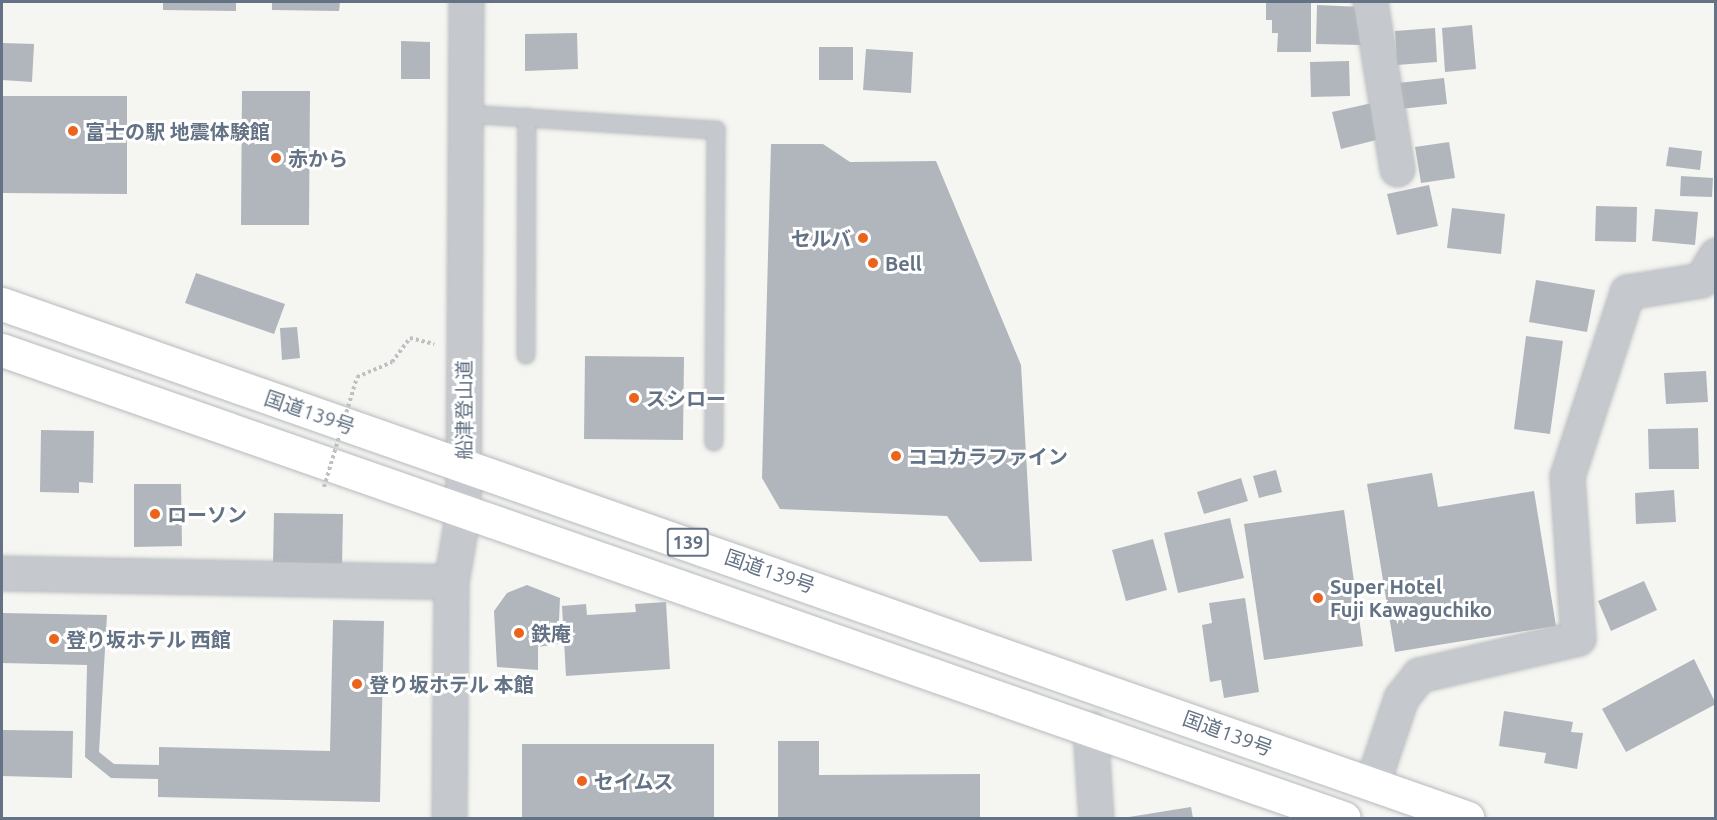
<!DOCTYPE html>
<html>
<head>
<meta charset="utf-8">
<style>
  body { margin:0 }
  #map { position:relative; width:1717px; height:820px; overflow:hidden; background:#f5f6f2; font-family:Ubuntu,"Noto Sans JP",sans-serif }
  div>[style] { position:absolute }
  .building>* { inset:0; background:#b0b6bc }
  .path>* { height:4px; margin-top:-2px; transform-origin:0; background:repeating-linear-gradient(90deg,#bfc0c2 0 3px,transparent 0 6px) }
  .roads { filter:drop-shadow(0 0 2px #b7babd) drop-shadow(0 0 2px #b7babd) }
  .service>* { height:16px; margin:-8px; padding:0 8px; transform-origin:8px; border-radius:8px; background:#c5c8cc }
  .minor>* { height:33px; margin:-16.5px; padding:0 16.5px; transform-origin:16.5px; border-radius:16.5px; background:#c5c8cc }
  .tertiary>* { height:33px; margin:-16.5px; padding:0 16.5px; transform-origin:16.5px; border-radius:16.5px; background:#c5c8cc }
  .trunk>* { height:33px; margin:-16.5px; padding:0 16.5px; transform-origin:16.5px; border-radius:16.5px; background:#fff }
  .path-bridge>* { height:4px; margin-top:-2px; transform-origin:0; background:repeating-linear-gradient(90deg,#bfc0c2 0 3px,transparent 0 6px) }
  .dots>* { width:16px; height:16px; translate:-50% -50%; box-sizing:border-box; border:3px solid #fff; border-radius:50% }
  span { translate:-50% -50%; white-space:nowrap; text-align:center; line-height:1.15; -webkit-text-stroke:6px #fff; paint-order:stroke }
  .shield-label span { padding:2px 4px; background:#fff; border:2px solid; border-radius:4px; -webkit-text-stroke-width:0 }
  .shield-label { font-size:18px; color:#637284; font-weight:700 }
  .poi-label { font-size:20px; color:#637284; font-weight:700 }
  .left { translate:0 -50%; text-align:left }
  .right { translate:-100% -50%; text-align:right }
  .street-label { font-size:20px; color:#637284 }
  .frame { position:absolute; inset:0; border:3px solid #637284; pointer-events:none }
</style>
</head>
<body>
<div id="map">
  <div class="building">
    <i style="clip-path:polygon(163px 2px,236px 2px,236px 11px,163px 10px)"></i>
    <i style="clip-path:polygon(272px 2px,340px 2px,339px 11px,272px 10px)"></i>
    <i style="clip-path:polygon(1266px 2px,1311px 2px,1311px 52px,1277px 52px,1278px 33px,1272px 33px,1272px 20px,1266px 20px)"></i>
    <i style="clip-path:polygon(1317px 5px,1362px 7px,1362px 45px,1316px 44px)"></i>
    <i style="clip-path:polygon(1472px 25px,1476px 69px,1445px 72px,1442px 28px)"></i>
    <i style="clip-path:polygon(1435px 28px,1437px 62px,1397px 65px,1395px 31px)"></i>
    <i style="clip-path:polygon(577px 33px,578px 69px,525px 71px,525px 34px)"></i>
    <i style="clip-path:polygon(401px 41px,430px 42px,430px 79px,401px 79px)"></i>
    <i style="clip-path:polygon(3px 43px,34px 44px,32px 82px,2px 80px)"></i>
    <i style="clip-path:polygon(819px 47px,853px 47px,853px 80px,819px 80px)"></i>
    <i style="clip-path:polygon(866px 49px,913px 52px,911px 93px,863px 90px)"></i>
    <i style="clip-path:polygon(1349px 61px,1350px 96px,1311px 97px,1310px 62px)"></i>
    <i style="clip-path:polygon(1444px 78px,1447px 104px,1400px 109px,1398px 83px)"></i>
    <i style="clip-path:polygon(242px 91px,310px 91px,309px 225px,241px 225px)"></i>
    <i style="clip-path:polygon(2px 96px,127px 96px,127px 194px,2px 193px)"></i>
    <i style="clip-path:polygon(1372px 103px,1380px 139px,1341px 149px,1332px 112px)"></i>
    <i style="clip-path:polygon(1449px 142px,1455px 178px,1421px 183px,1415px 147px)"></i>
    <i style="clip-path:polygon(771px 144px,823px 144px,850px 162px,936px 161px,1021px 365px,1032px 561px,980px 562px,947px 516px,780px 509px,762px 478px)"></i>
    <i style="clip-path:polygon(1669px 147px,1702px 151px,1700px 170px,1666px 166px)"></i>
    <i style="clip-path:polygon(1681px 176px,1713px 178px,1712px 197px,1680px 196px)"></i>
    <i style="clip-path:polygon(1429px 185px,1438px 226px,1397px 235px,1387px 194px)"></i>
    <i style="clip-path:polygon(1596px 206px,1637px 207px,1636px 242px,1595px 241px)"></i>
    <i style="clip-path:polygon(1452px 208px,1505px 214px,1501px 254px,1447px 248px)"></i>
    <i style="clip-path:polygon(1655px 209px,1698px 212px,1695px 245px,1652px 241px)"></i>
    <i style="clip-path:polygon(196px 273px,285px 304px,274px 334px,185px 303px)"></i>
    <i style="clip-path:polygon(1536px 280px,1595px 290px,1587px 332px,1529px 322px)"></i>
    <i style="clip-path:polygon(297px 327px,300px 358px,282px 360px,280px 328px)"></i>
    <i style="clip-path:polygon(1526px 336px,1563px 341px,1550px 434px,1514px 429px)"></i>
    <i style="clip-path:polygon(585px 356px,684px 357px,683px 440px,584px 439px)"></i>
    <i style="clip-path:polygon(1706px 371px,1708px 402px,1666px 404px,1664px 373px)"></i>
    <i style="clip-path:polygon(1698px 428px,1699px 469px,1649px 469px,1648px 429px)"></i>
    <i style="clip-path:polygon(41px 430px,94px 431px,93px 483px,79px 482px,79px 493px,40px 492px)"></i>
    <i style="clip-path:polygon(1276px 470px,1282px 492px,1259px 498px,1253px 476px)"></i>
    <i style="clip-path:polygon(1432px 473px,1438px 507px,1534px 491px,1556px 626px,1395px 652px,1367px 484px)"></i>
    <i style="clip-path:polygon(1241px 478px,1248px 501px,1204px 514px,1197px 492px)"></i>
    <i style="clip-path:polygon(134px 484px,181px 484px,182px 546px,134px 547px)"></i>
    <i style="clip-path:polygon(1674px 490px,1676px 522px,1636px 524px,1635px 493px)"></i>
    <i style="clip-path:polygon(1344px 510px,1363px 646px,1264px 660px,1244px 524px)"></i>
    <i style="clip-path:polygon(274px 513px,343px 514px,342px 566px,273px 564px)"></i>
    <i style="clip-path:polygon(1230px 518px,1244px 578px,1178px 593px,1164px 533px)"></i>
    <i style="clip-path:polygon(1153px 539px,1167px 590px,1126px 601px,1112px 550px)"></i>
    <i style="clip-path:polygon(1644px 581px,1657px 610px,1611px 631px,1598px 601px)"></i>
    <i style="clip-path:polygon(527px 585px,560px 598px,558px 644px,538px 647px,538px 670px,497px 667px,494px 611px,507px 593px)"></i>
    <i style="clip-path:polygon(1245px 598px,1259px 692px,1224px 698px,1221px 680px,1210px 682px,1202px 625px,1212px 623px,1209px 603px)"></i>
    <i style="clip-path:polygon(666px 602px,670px 669px,566px 676px,562px 606px,586px 604px,587px 615px,636px 612px,635px 604px)"></i>
    <i style="clip-path:polygon(2px 613px,107px 615px,99px 752px,114px 764px,159px 765px,159px 747px,330px 751px,333px 620px,384px 621px,380px 802px,158px 797px,158px 779px,111px 778px,85px 757px,87px 665px,2px 663px)"></i>
    <i style="clip-path:polygon(1694px 659px,1716px 704px,1626px 752px,1602px 709px)"></i>
    <i style="clip-path:polygon(1504px 711px,1573px 722px,1571px 732px,1583px 733px,1577px 769px,1544px 763px,1546px 753px,1499px 746px)"></i>
    <i style="clip-path:polygon(2px 730px,73px 731px,72px 778px,2px 776px)"></i>
    <i style="clip-path:polygon(778px 741px,819px 741px,819px 775px,980px 774px,980px 818px,778px 818px)"></i>
    <i style="clip-path:polygon(522px 744px,714px 744px,714px 818px,522px 818px)"></i>
    <i style="clip-path:polygon(1191px 807px,1193px 818px,1129px 818px,1129px 817px)"></i>
  </div>
  <div class="path">
    <i style="left:357px;top:377px;width:38px;rotate:-23deg"></i>
    <i style="left:392px;top:362px;width:30px;rotate:-53deg"></i>
    <i style="left:410px;top:338px;width:25px;rotate:14deg"></i>
  </div>
  <div class="roads">
    <div class="service">
      <i style="left:466px;top:114px;width:251px;rotate:3.7deg"></i>
      <i style="left:716px;top:130px;width:312px;rotate:90.4deg"></i>
      <i style="left:526px;top:355px;width:238px;rotate:-89.8deg"></i>
    </div>
    <div class="minor">
      <i style="left:1370px;top:2px;width:169px;rotate:80.8deg"></i>
      <i style="left:2px;top:573px;width:449px;rotate:1.1deg"></i>
      <i style="left:1090px;top:728px;width:90px;rotate:86.2deg"></i>
      <i style="left:1372px;top:784px;width:91px;rotate:-71.4deg"></i>
      <i style="left:1401px;top:698px;width:29px;rotate:-52deg"></i>
      <i style="left:1419px;top:675px;width:163px;rotate:-13.1deg"></i>
      <i style="left:1578px;top:638px;width:162px;rotate:-93.9deg"></i>
      <i style="left:1567px;top:476px;width:194px;rotate:-71.9deg"></i>
      <i style="left:1627px;top:292px;width:75px;rotate:-9.2deg"></i>
      <i style="left:1701px;top:280px;width:29px;rotate:-59deg"></i>
    </div>
    <div class="tertiary">
      <i style="left:449px;top:818px;width:236px;rotate:-89.5deg"></i>
      <i style="left:451px;top:582px;width:71px;rotate:-80.3deg"></i>
      <i style="left:463px;top:512px;width:510px;rotate:-89.66deg"></i>
    </div>
    <div class="trunk">
      <i style="left:2px;top:304px;width:1553px;rotate:19.32deg"></i>
      <i style="left:2px;top:350px;width:1421px;rotate:19.23deg"></i>
    </div>
  </div>
  <div class="path-bridge">
    <i style="left:324px;top:487px;width:115px;rotate:-73.3deg"></i>
  </div>
  <div class="dots">
    <i style="left:73px;top:131px;background:#ec631c"></i>
    <i style="left:276px;top:158px;background:#ec631c"></i>
    <i style="left:863px;top:238px;background:#ec631c"></i>
    <i style="left:873px;top:263px;background:#ec631c"></i>
    <i style="left:634px;top:398px;background:#ec631c"></i>
    <i style="left:896px;top:456px;background:#ec631c"></i>
    <i style="left:155px;top:514px;background:#ec631c"></i>
    <i style="left:1318px;top:598px;background:#ec631c"></i>
    <i style="left:519px;top:633px;background:#ec631c"></i>
    <i style="left:54px;top:639px;background:#ec631c"></i>
    <i style="left:357px;top:684px;background:#ec631c"></i>
    <i style="left:582px;top:781px;background:#ec631c"></i>
  </div>
  <div class="shield-label">
    <span style="left:688px;top:542px">139</span>
  </div>
  <div class="poi-label">
    <span class="left" style="left:85px;top:131px">富士の駅 地震体験館</span>
    <span class="left" style="left:288px;top:158px">赤から</span>
    <span class="right" style="left:851px;top:238px">セルバ</span>
    <span class="left" style="left:885px;top:263px">Bell</span>
    <span class="left" style="left:646px;top:398px">スシロー</span>
    <span class="left" style="left:908px;top:456px">ココカラファイン</span>
    <span class="left" style="left:167px;top:514px">ローソン</span>
    <span class="left" style="left:1330px;top:598px">Super Hotel<br>Fuji Kawaguchiko</span>
    <span class="left" style="left:531px;top:633px">鉄庵</span>
    <span class="left" style="left:66px;top:639px">登り坂ホテル 西館</span>
    <span class="left" style="left:369px;top:684px">登り坂ホテル 本館</span>
    <span class="left" style="left:594px;top:781px">セイムス</span>
  </div>
  <div class="street-label">
    <span style="left:464px;top:410px;rotate:-90deg">船津登山道</span>
    <span style="left:310px;top:412px;rotate:19deg">国道139号</span>
    <span style="left:770px;top:571px;rotate:19deg">国道139号</span>
    <span style="left:1228px;top:733px;rotate:20deg">国道139号</span>
  </div>
  <div class="frame"></div>
</div>
</body>
</html>
